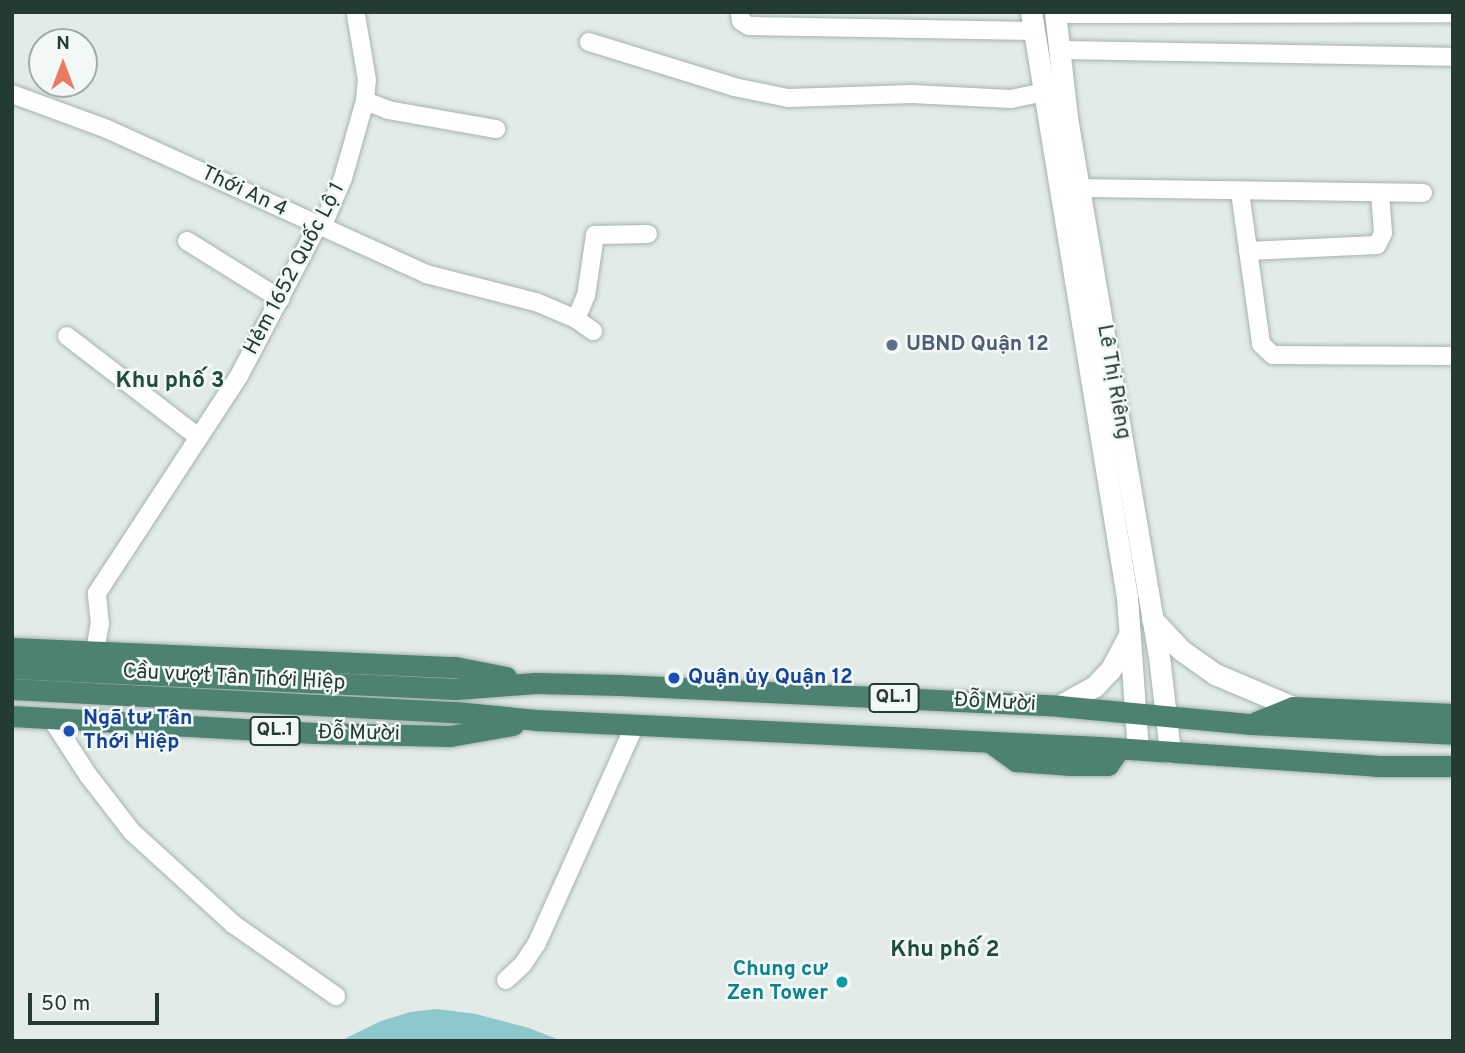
<!DOCTYPE html>
<html>
<head>
<meta charset="utf-8">
<style>
  body { margin:0 }
  #map { position:relative; width:1465px; height:1053px; overflow:hidden; background:#e2ebe7; font-family:Overpass,sans-serif }
  div>[style] { position:absolute }
  .water>* { inset:0; background:#8dc8cd }
  .roads { filter:drop-shadow(0 0 2px #a5b3ad) drop-shadow(0 0 2px #a5b3ad) }
  .minor>* { height:18px; margin:-9px; padding:0 9px; transform-origin:9px; border-radius:9px; background:#fff }
  .tertiary>* { height:21px; margin:-10.5px; padding:0 10.5px; transform-origin:10.5px; border-radius:10.5px; background:#fff }
  .trunk>* { height:21px; margin:-10.5px; padding:0 10.5px; transform-origin:10.5px; border-radius:10.5px; background:#4d8272 }
  .dots>* { width:19px; height:19px; translate:-50% -50%; box-sizing:border-box; border:4px solid #f2f8f5; border-radius:50% }
  span { translate:-50% -50%; white-space:nowrap; text-align:center; line-height:1.15; -webkit-text-stroke:5px #f2f8f5; paint-order:stroke }
  .shield-label span { padding:2px 5px; background:#f2f8f5; border:2px solid; border-radius:5px; -webkit-text-stroke-width:0 }
  .shield-label { font-size:19px; color:#233b33; font-weight:700 }
  .street-label { font-size:21px; color:#233b33 }
  .service-label { font-size:21px; color:#4e5e75; font-weight:700 }
  .left { translate:0 -50%; text-align:left }
  .transit-label { font-size:21px; color:#164399; font-weight:700 }
  .culture-label { font-size:21px; color:#0d838f; font-weight:700 }
  .right { translate:-100% -50%; text-align:right }
  .neighbourhood-label { font-size:23px; color:#204c3e; font-weight:700 }
  .frame { position:absolute; inset:0; border:14px solid #233b33; pointer-events:none }
  .north { position:absolute; left:28px; top:28px; width:70px; height:70px; box-sizing:border-box; background:#f2f8f5; border:2px solid #9faca7; border-radius:50%; rotate:0deg; font-size:19px; font-weight:700; line-height:28px; text-align:center; color:#233b33 }
  .north::after { content:''; display:block; margin:auto; width:24px; height:32px; background:#ea7a62; clip-path:polygon(50% 0,100% 100%,50% 72%,0 100%) }
  .scale { position:absolute; left:28px; top:993px; width:131px; height:32px; box-sizing:border-box; border:4px solid #233b33; border-top:0; padding-left:9px; font-size:21px; line-height:24px; white-space:nowrap; color:#233b33; -webkit-text-stroke:5px #f2f8f5; paint-order:stroke }
</style>
</head>
<body>
<div id="map">
  <div class="water">
    <i style="clip-path:polygon(437px 1009px,476px 1014px,529px 1028px,562px 1041px,340px 1041px,381px 1021px,410px 1012px)"></i>
  </div>
  <div class="roads">
    <div class="minor">
      <i style="left:740px;top:12px;width:9px;rotate:84deg"></i>
      <i style="left:741px;top:21px;width:9px;rotate:32deg"></i>
      <i style="left:749px;top:26px;width:285px;rotate:1deg"></i>
      <i style="left:1055px;top:14px;width:398px;rotate:-0.1deg"></i>
      <i style="left:589px;top:42px;width:152px;rotate:17.2deg"></i>
      <i style="left:734px;top:87px;width:55px;rotate:11.5deg"></i>
      <i style="left:788px;top:98px;width:124px;rotate:-1.8deg"></i>
      <i style="left:912px;top:94px;width:99px;rotate:2.9deg"></i>
      <i style="left:1011px;top:99px;width:34px;rotate:-12deg"></i>
      <i style="left:1059px;top:50px;width:394px;rotate:1deg"></i>
      <i style="left:12px;top:94px;width:101px;rotate:20.2deg"></i>
      <i style="left:107px;top:129px;width:350px;rotate:24.4deg"></i>
      <i style="left:426px;top:274px;width:114px;rotate:14.3deg"></i>
      <i style="left:536px;top:302px;width:43px;rotate:23deg"></i>
      <i style="left:576px;top:319px;width:21px;rotate:35deg"></i>
      <i style="left:365px;top:101px;width:25px;rotate:21deg"></i>
      <i style="left:388px;top:110px;width:110px;rotate:10deg"></i>
      <i style="left:1079px;top:188px;width:344px;rotate:0.8deg"></i>
      <i style="left:1240px;top:192px;width:153px;rotate:82.1deg"></i>
      <i style="left:1261px;top:344px;width:16px;rotate:43deg"></i>
      <i style="left:1273px;top:355px;width:180px;rotate:0.3deg"></i>
      <i style="left:187px;top:241px;width:110px;rotate:31.9deg"></i>
      <i style="left:1248px;top:251px;width:129px;rotate:-2.7deg"></i>
      <i style="left:1377px;top:245px;width:13px;rotate:-63deg"></i>
      <i style="left:1383px;top:233px;width:40px;rotate:-94.3deg"></i>
      <i style="left:576px;top:319px;width:25px;rotate:-67deg"></i>
      <i style="left:586px;top:296px;width:62px;rotate:-81.6deg"></i>
      <i style="left:595px;top:235px;width:53px;rotate:-1.1deg"></i>
      <i style="left:67px;top:336px;width:165px;rotate:37.6deg"></i>
      <i style="left:95px;top:651px;width:27px;rotate:-80deg"></i>
      <i style="left:100px;top:624px;width:31px;rotate:-96deg"></i>
      <i style="left:97px;top:593px;width:259px;rotate:-56.8deg"></i>
      <i style="left:239px;top:376px;width:168px;rotate:-62.4deg"></i>
      <i style="left:317px;top:227px;width:11px;rotate:-41deg"></i>
      <i style="left:325px;top:220px;width:46px;rotate:-66.8deg"></i>
      <i style="left:343px;top:178px;width:80px;rotate:-74.1deg"></i>
      <i style="left:365px;top:101px;width:21px;rotate:-85deg"></i>
      <i style="left:367px;top:80px;width:66px;rotate:-99.6deg"></i>
      <i style="left:51px;top:718px;width:68px;rotate:57deg"></i>
      <i style="left:88px;top:775px;width:72px;rotate:52.3deg"></i>
      <i style="left:132px;top:832px;width:137px;rotate:42.3deg"></i>
      <i style="left:233px;top:924px;width:126px;rotate:35deg"></i>
      <i style="left:506px;top:980px;width:23px;rotate:-43deg"></i>
      <i style="left:523px;top:964px;width:25px;rotate:-56deg"></i>
      <i style="left:537px;top:943px;width:239px;rotate:-65.8deg"></i>
    </div>
    <div class="tertiary">
      <i style="left:1031px;top:12px;width:593px;rotate:80.68deg"></i>
      <i style="left:1127px;top:597px;width:153px;rotate:85.9deg"></i>
      <i style="left:1055px;top:12px;width:107px;rotate:83.5deg"></i>
      <i style="left:1067px;top:118px;width:546px;rotate:80.3deg"></i>
      <i style="left:1159px;top:656px;width:97px;rotate:83.5deg"></i>
      <i style="left:1152px;top:619px;width:42px;rotate:46.9deg"></i>
      <i style="left:1181px;top:650px;width:42px;rotate:35.2deg"></i>
      <i style="left:1215px;top:674px;width:85px;rotate:22.9deg"></i>
      <i style="left:1059px;top:706px;width:41px;rotate:-29.1deg"></i>
      <i style="left:1095px;top:686px;width:23px;rotate:-47deg"></i>
      <i style="left:1111px;top:669px;width:38px;rotate:-62deg"></i>
    </div>
    <div class="trunk">
      <i style="left:12px;top:648px;width:443px;rotate:2.5deg"></i>
      <i style="left:455px;top:667px;width:52px;rotate:11.1deg"></i>
      <i style="left:12px;top:668px;width:444px;rotate:2.7deg"></i>
      <i style="left:456px;top:689px;width:80px;rotate:-4.3deg"></i>
      <i style="left:536px;top:683px;width:84px;rotate:1.4deg"></i>
      <i style="left:620px;top:685px;width:440px;rotate:2.7deg"></i>
      <i style="left:1059px;top:706px;width:193px;rotate:5.4deg"></i>
      <i style="left:1251px;top:724px;width:202px;rotate:2.8deg"></i>
      <i style="left:12px;top:689px;width:444px;rotate:3deg"></i>
      <i style="left:455px;top:712px;width:81px;rotate:5.6deg"></i>
      <i style="left:536px;top:720px;width:565px;rotate:2.74deg"></i>
      <i style="left:1100px;top:747px;width:277px;rotate:3.9deg"></i>
      <i style="left:1376px;top:766px;width:77px"></i>
      <i style="left:12px;top:716px;width:303px;rotate:3.2deg"></i>
      <i style="left:315px;top:733px;width:135px;rotate:1.3deg"></i>
      <i style="left:450px;top:736px;width:64px;rotate:-9.9deg"></i>
      <i style="left:1256px;top:722px;width:40px;rotate:-22deg"></i>
      <i style="left:1293px;top:707px;width:160px;rotate:2.5deg"></i>
      <i style="left:991px;top:743px;width:31px;rotate:36deg"></i>
      <i style="left:1016px;top:761px;width:55px;rotate:4.2deg"></i>
      <i style="left:1071px;top:765px;width:37px"></i>
      <i style="left:1108px;top:765px;width:19px;rotate:-55deg"></i>
    </div>
  </div>
  <div class="dots">
    <i style="left:892px;top:345px;background:#5c6f8a"></i>
    <i style="left:674px;top:678px;background:#1a4fb4"></i>
    <i style="left:69px;top:731px;background:#1a4fb4"></i>
    <i style="left:842px;top:982px;background:#0f9aa8"></i>
  </div>
  <div class="shield-label">
    <span style="left:894px;top:698px">QL.1</span>
    <span style="left:275px;top:731px">QL.1</span>
  </div>
  <div class="street-label">
    <span style="left:244px;top:192px;rotate:25deg">Thới An 4</span>
    <span style="left:295px;top:269px;rotate:-62deg">Hẻm 1652 Quốc Lộ 1</span>
    <span style="left:1113px;top:382px;rotate:80deg">Lê Thị Riêng</span>
    <span style="left:234px;top:678px;rotate:3deg">Cầu vượt Tân Thới Hiệp</span>
    <span style="left:995px;top:703px;rotate:3deg">Đỗ Mười</span>
    <span style="left:359px;top:734px;rotate:1deg">Đỗ Mười</span>
  </div>
  <div class="service-label">
    <span class="left" style="left:906px;top:345px">UBND Quận 12</span>
  </div>
  <div class="transit-label">
    <span class="left" style="left:688px;top:678px">Quận ủy Quận 12</span>
    <span class="left" style="left:83px;top:731px">Ngã tư Tân<br>Thới Hiệp</span>
  </div>
  <div class="culture-label">
    <span class="right" style="left:828px;top:982px">Chung cư<br>Zen Tower</span>
  </div>
  <div class="neighbourhood-label">
    <span style="left:170px;top:382px">Khu phố 3</span>
    <span style="left:945px;top:951px">Khu phố 2</span>
  </div>
  <div class="frame"></div>
  <div class="north">N</div>
  <div class="scale">50 m</div>
</div>
</body>
</html>
